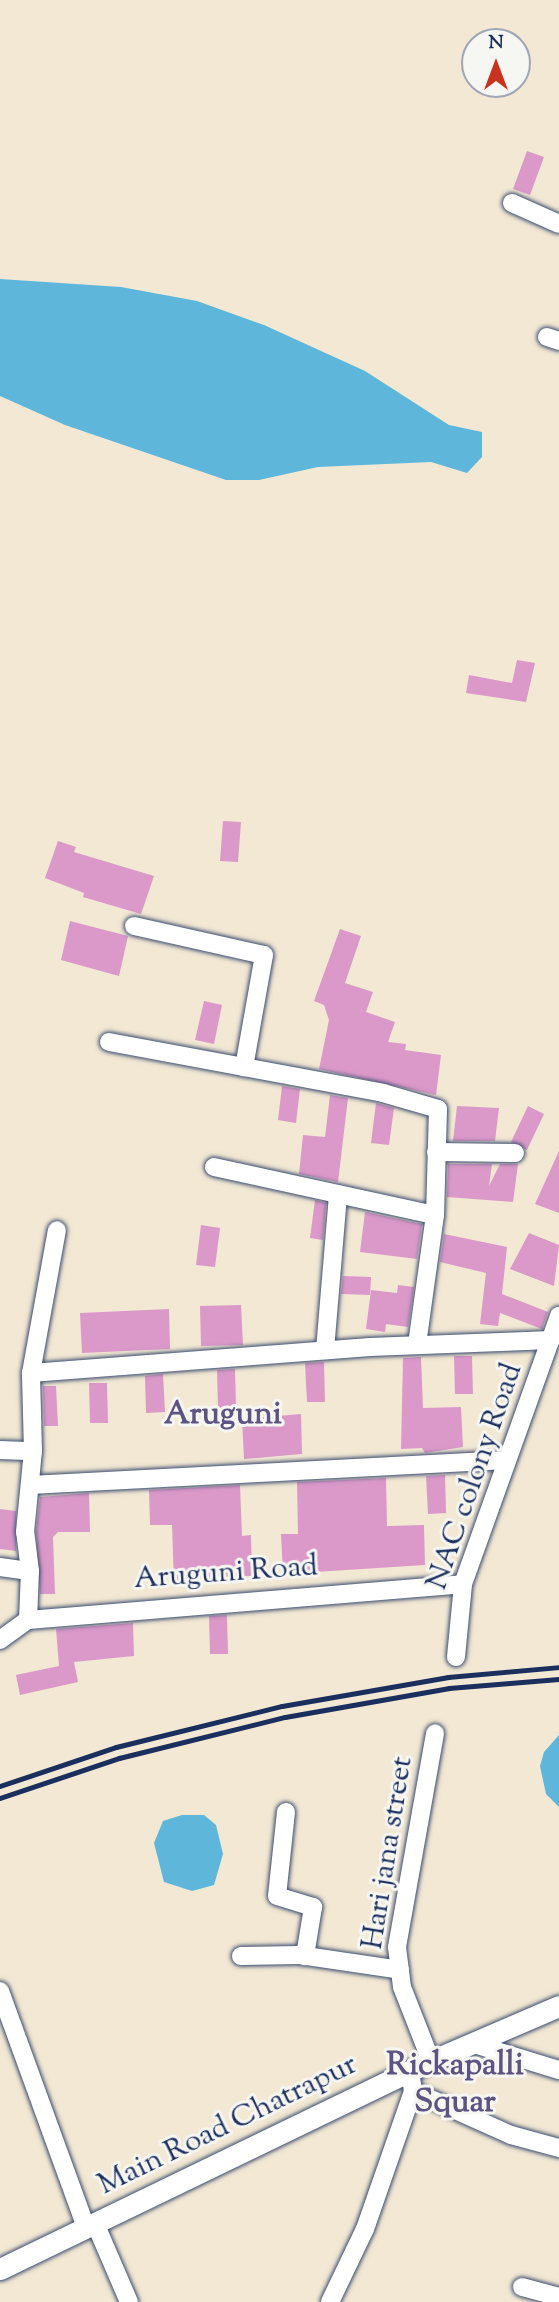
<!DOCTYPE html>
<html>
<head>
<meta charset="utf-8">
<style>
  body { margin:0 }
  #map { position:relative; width:559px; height:2302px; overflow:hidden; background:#f2e8d3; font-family:"Sorts Mill Goudy",serif }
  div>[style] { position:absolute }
  .water>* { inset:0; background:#5eb7db }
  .building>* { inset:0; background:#db99c9 }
  .roads { filter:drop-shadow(0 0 2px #3b4b70) drop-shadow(0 0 2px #3b4b70) }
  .minor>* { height:18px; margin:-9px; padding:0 9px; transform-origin:9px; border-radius:9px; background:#fff }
  .tertiary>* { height:21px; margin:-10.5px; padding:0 10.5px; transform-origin:10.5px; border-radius:10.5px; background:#fff }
  .rail>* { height:5px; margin:-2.5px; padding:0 2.5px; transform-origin:2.5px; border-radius:2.5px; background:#1b2f5e }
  span { translate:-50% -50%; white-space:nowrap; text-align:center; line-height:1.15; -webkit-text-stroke:6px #f6f6f2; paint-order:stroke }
  .street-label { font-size:30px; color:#1b2f5e }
  .neighbourhood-label { font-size:32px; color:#5e5483; font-weight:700 }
  .north { position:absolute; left:461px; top:28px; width:70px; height:70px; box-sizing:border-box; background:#f6f6f2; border:2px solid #9ea6b7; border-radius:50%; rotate:0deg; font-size:19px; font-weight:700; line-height:28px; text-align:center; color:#1b2f5e }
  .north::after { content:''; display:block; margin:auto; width:24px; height:32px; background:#c8321e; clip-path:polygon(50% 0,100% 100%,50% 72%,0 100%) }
</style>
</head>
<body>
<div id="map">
  <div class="water">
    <i style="clip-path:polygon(0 279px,121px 287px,197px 301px,264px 325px,365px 371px,449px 425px,482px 432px,482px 457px,467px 473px,431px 462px,318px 467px,259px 480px,226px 480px,65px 425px,0 396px)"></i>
    <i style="clip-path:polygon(559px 1735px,559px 1807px,546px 1794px,540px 1766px,544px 1752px)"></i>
    <i style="clip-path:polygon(182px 1815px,204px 1815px,216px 1825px,223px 1854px,214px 1885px,192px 1891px,164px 1882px,154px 1843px,163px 1821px)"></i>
  </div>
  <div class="building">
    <i style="clip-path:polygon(527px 151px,544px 157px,530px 195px,513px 189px)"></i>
    <i style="clip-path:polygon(517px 660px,535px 663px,526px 702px,466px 693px,469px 675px,512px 683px)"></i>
    <i style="clip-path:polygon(223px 821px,241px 822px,238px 862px,220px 861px)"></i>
    <i style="clip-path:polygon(58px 841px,76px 847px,74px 852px,154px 876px,141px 914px,83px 897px,84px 893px,45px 878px)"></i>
    <i style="clip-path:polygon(70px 921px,128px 936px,119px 976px,61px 960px)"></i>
    <i style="clip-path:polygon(340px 929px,361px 936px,345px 983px,373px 992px,366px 1012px,395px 1022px,388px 1042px,406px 1044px,405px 1050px,441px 1055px,436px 1095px,319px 1069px,329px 1020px,324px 1005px,314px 1001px)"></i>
    <i style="clip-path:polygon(204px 1001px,222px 1005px,214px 1044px,195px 1040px)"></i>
    <i style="clip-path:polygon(282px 1086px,300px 1089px,296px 1123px,278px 1120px)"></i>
    <i style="clip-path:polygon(330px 1095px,348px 1098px,338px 1182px,299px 1174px,303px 1135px,325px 1137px)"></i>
    <i style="clip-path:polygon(376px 1103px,394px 1108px,389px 1145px,371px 1143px)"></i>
    <i style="clip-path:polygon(457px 1106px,499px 1108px,495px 1141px,453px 1141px)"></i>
    <i style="clip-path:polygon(528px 1106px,544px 1114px,527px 1150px,511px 1142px)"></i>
    <i style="clip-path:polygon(559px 1151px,559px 1213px,535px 1204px)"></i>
    <i style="clip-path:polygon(448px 1164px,492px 1164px,489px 1186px,500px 1164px,518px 1164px,513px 1202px,447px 1197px)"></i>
    <i style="clip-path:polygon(315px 1200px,326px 1203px,323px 1240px,310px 1238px)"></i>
    <i style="clip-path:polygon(365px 1212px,422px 1224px,417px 1259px,360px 1252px)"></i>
    <i style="clip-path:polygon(201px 1225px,220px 1228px,215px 1267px,196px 1265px)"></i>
    <i style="clip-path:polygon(529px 1233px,559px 1245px,554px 1286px,510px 1269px)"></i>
    <i style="clip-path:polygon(444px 1234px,507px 1247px,502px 1294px,548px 1312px,542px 1329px,500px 1313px,498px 1326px,480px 1324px,486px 1273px,440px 1262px)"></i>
    <i style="clip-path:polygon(343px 1276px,371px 1277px,370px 1295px,341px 1294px)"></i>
    <i style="clip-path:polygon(398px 1285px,414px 1287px,408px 1327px,386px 1324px,385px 1332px,366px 1329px,371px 1290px,397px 1293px)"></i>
    <i style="clip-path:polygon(241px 1305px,243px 1345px,201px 1346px,200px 1306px)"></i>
    <i style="clip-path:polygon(169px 1309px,170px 1349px,82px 1353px,80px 1313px)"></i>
    <i style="clip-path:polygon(454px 1356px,472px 1356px,473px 1394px,455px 1394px)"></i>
    <i style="clip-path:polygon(421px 1357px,423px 1408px,461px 1407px,463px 1447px,425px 1453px,422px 1448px,401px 1449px,403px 1358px)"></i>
    <i style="clip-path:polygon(324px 1362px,325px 1402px,307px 1402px,305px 1363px)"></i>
    <i style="clip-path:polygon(235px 1369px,236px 1408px,218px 1408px,217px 1370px)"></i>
    <i style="clip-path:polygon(163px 1374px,165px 1412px,146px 1413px,145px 1376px)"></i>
    <i style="clip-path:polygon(89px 1383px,107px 1383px,108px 1423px,90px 1423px)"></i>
    <i style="clip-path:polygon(43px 1386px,56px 1386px,58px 1426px,44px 1426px)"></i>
    <i style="clip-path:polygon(301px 1414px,302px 1454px,244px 1459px,242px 1419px)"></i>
    <i style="clip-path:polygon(445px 1475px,446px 1513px,428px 1514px,426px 1476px)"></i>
    <i style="clip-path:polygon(386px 1478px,387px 1526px,424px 1525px,425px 1565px,283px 1574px,281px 1534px,298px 1534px,297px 1482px)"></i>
    <i style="clip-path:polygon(240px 1485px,242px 1536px,251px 1535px,252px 1576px,192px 1578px,192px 1583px,174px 1584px,172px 1525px,150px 1525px,149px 1490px)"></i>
    <i style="clip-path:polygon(89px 1493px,90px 1532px,58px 1532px,53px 1537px,55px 1594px,40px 1594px,36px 1532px,40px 1497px)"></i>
    <i style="clip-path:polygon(0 1509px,16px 1511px,16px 1551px,0 1549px)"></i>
    <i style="clip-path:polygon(227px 1615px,228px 1654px,210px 1654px,209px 1616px)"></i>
    <i style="clip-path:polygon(133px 1623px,134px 1656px,74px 1662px,78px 1682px,20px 1695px,16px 1675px,59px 1666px,56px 1629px)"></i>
  </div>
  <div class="roads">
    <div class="minor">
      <i style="left:512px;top:203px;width:51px;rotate:24.1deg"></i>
      <i style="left:547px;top:337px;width:13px;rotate:18deg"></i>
      <i style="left:134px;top:926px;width:133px;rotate:12.6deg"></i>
      <i style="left:264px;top:955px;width:114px;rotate:100.1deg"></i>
      <i style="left:109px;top:1042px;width:279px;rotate:10.5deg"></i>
      <i style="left:383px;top:1093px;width:57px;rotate:16.2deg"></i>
      <i style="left:438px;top:1109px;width:106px;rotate:91.6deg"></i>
      <i style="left:435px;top:1215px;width:131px;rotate:97.9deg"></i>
      <i style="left:436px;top:1152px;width:79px;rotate:0.7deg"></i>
      <i style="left:214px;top:1167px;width:226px;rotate:12.3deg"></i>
      <i style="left:325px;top:1350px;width:156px;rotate:-85.2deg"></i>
      <i style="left:31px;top:1373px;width:340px;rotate:-4.4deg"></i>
      <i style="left:370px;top:1347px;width:181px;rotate:-2.2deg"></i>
      <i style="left:0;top:1450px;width:33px;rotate:2deg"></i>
      <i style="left:30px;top:1485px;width:477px;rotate:-3deg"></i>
      <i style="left:0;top:1567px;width:30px;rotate:8deg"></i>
      <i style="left:28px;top:1620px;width:49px;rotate:-87.7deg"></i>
      <i style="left:30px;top:1571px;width:39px;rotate:-97deg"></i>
      <i style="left:25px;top:1532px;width:81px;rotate:-84.4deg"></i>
      <i style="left:33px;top:1451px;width:78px;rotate:-91.5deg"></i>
      <i style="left:31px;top:1373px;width:145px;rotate:-79.7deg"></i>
      <i style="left:0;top:1640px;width:34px;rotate:-36deg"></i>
      <i style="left:28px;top:1620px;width:436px;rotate:-4.7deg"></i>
      <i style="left:456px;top:1657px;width:73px;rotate:-84.5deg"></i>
      <i style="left:463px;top:1584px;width:285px;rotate:-70.3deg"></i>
      <i style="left:286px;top:1812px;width:84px;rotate:96.1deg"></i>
      <i style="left:277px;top:1896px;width:38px;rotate:17deg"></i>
      <i style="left:313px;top:1907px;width:50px;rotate:99.3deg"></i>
      <i style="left:241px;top:1956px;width:58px;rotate:-1deg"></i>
      <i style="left:299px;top:1955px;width:102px;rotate:8.4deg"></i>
      <i style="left:0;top:1991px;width:251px;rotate:70deg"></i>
      <i style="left:474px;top:2044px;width:89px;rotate:17deg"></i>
      <i style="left:431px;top:2061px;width:79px;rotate:-111.4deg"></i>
      <i style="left:402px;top:1987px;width:40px;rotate:-97.1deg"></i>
      <i style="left:397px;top:1947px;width:217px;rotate:-79.9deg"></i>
      <i style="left:413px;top:2091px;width:107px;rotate:24.2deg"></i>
      <i style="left:511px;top:2135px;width:50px;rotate:15.2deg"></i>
      <i style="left:95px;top:2223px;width:86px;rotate:66.7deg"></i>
      <i style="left:522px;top:2287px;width:38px;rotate:15deg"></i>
      <i style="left:330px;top:2302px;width:81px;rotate:-64.4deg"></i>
      <i style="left:365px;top:2229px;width:146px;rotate:-70.8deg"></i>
      <i style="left:413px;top:2091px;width:20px;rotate:-99deg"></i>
    </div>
    <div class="tertiary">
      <i style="left:0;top:2269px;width:479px;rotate:-25.8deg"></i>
      <i style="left:431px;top:2061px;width:139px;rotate:-23.3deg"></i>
    </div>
  </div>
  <div class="rail">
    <i style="left:0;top:1786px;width:122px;rotate:-18.6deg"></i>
    <i style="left:116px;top:1747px;width:171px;rotate:-13.9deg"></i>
    <i style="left:282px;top:1706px;width:169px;rotate:-9.9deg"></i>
    <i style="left:448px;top:1677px;width:111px;rotate:-5.1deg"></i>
    <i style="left:0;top:1798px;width:126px;rotate:-18.6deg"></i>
    <i style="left:119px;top:1758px;width:171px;rotate:-13.9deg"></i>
    <i style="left:285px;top:1717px;width:167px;rotate:-10deg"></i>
    <i style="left:449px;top:1688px;width:110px;rotate:-4.7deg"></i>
  </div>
  <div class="street-label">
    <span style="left:476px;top:1477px;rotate:-71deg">NAC colony Road</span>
    <span style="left:226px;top:1574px;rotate:-4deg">Aruguni Road</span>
    <span style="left:389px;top:1853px;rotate:-81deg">Hari jana street</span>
    <span style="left:228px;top:2126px;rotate:-26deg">Main Road Chatrapur</span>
  </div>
  <div class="neighbourhood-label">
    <span style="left:223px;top:1415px">Aruguni</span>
    <span style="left:455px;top:2085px">Rickapalli<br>Squar</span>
  </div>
  <div class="north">N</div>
</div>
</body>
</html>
